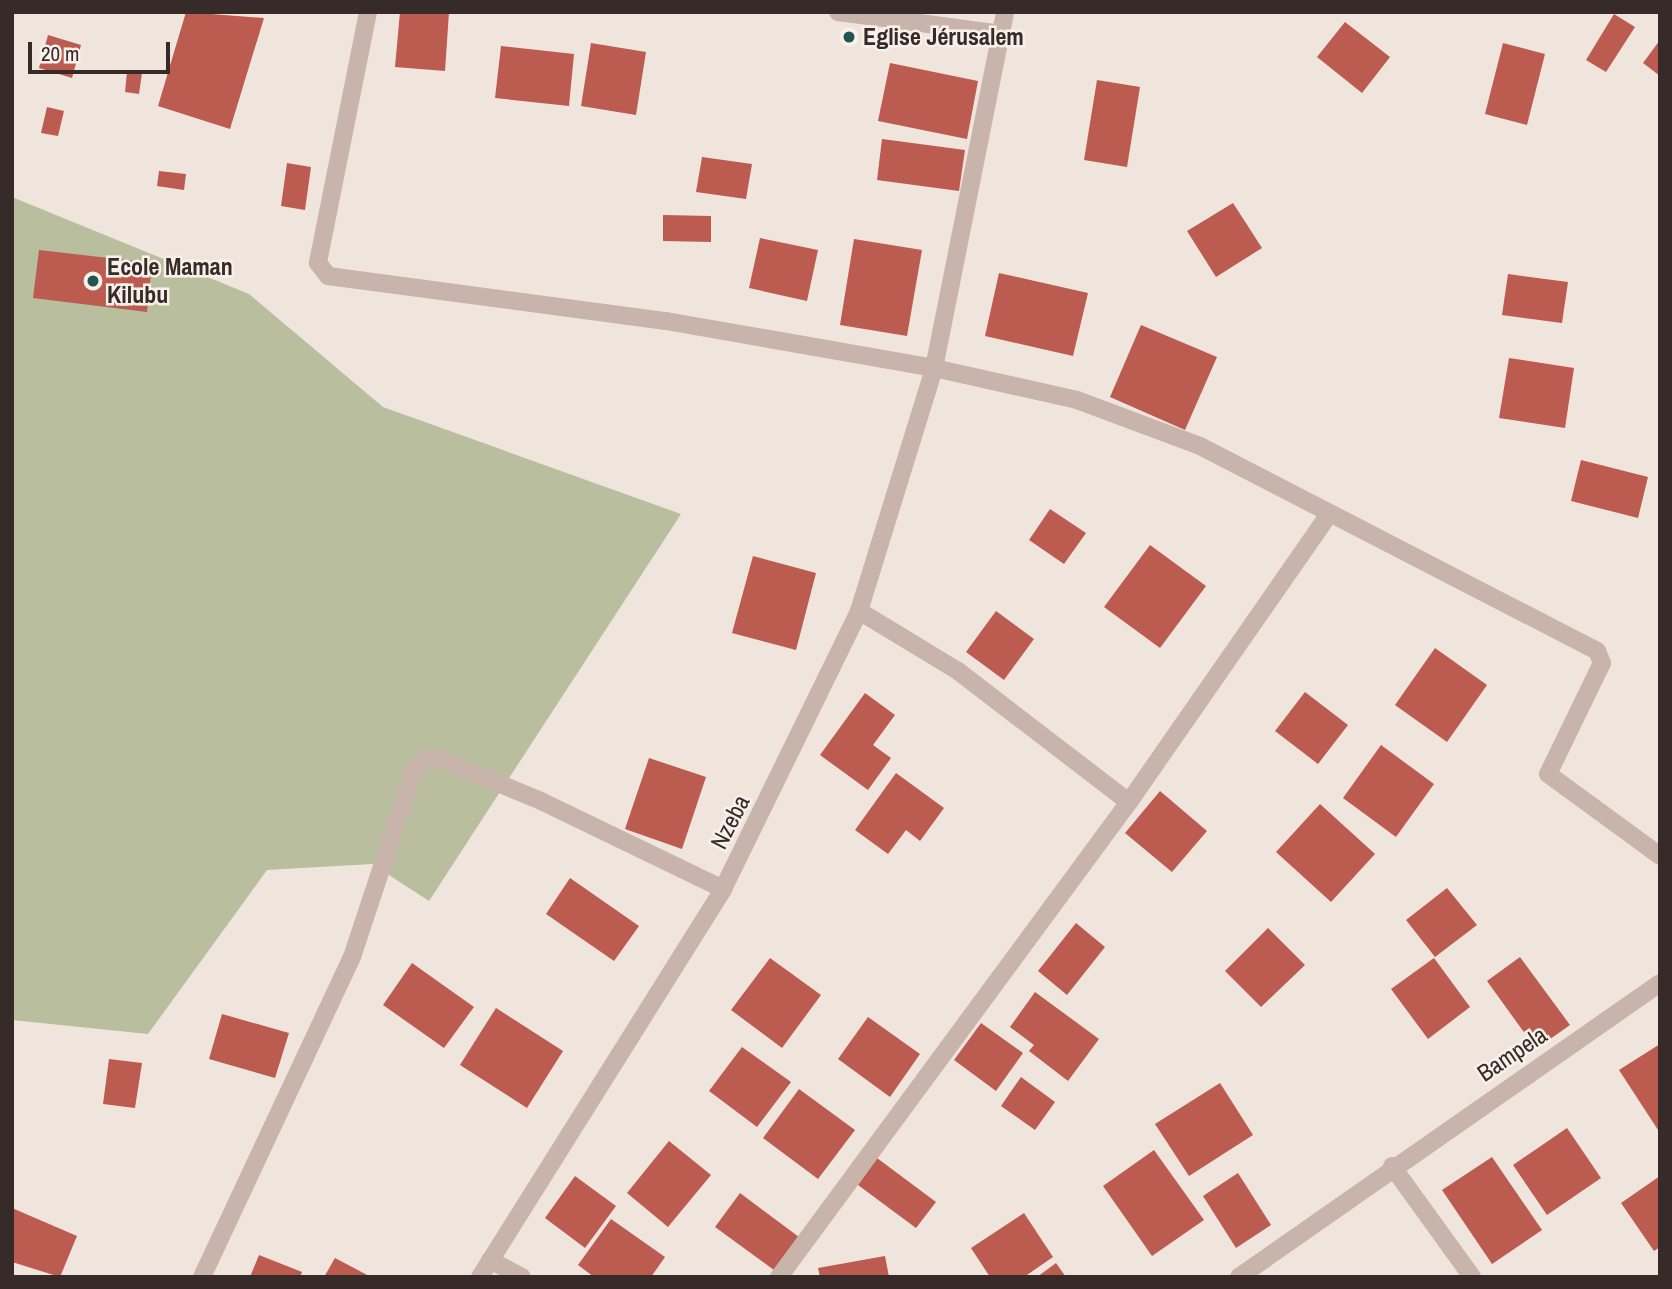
<!DOCTYPE html>
<html>
<head>
<meta charset="utf-8">
<style>
  body { margin:0 }
  #map { position:relative; width:1672px; height:1289px; overflow:hidden; background:#f0e5dd; font-family:"Archivo Narrow",sans-serif }
  div>[style] { position:absolute }
  .green>* { inset:0; background:#b8be9e }
  .building>* { inset:0; background:#bc5b4f }
  .minor>* { height:18px; margin:-9px; padding:0 9px; transform-origin:9px; border-radius:9px; background:#c8b4aa }
  .dots>* { width:19px; height:19px; translate:-50% -50%; box-sizing:border-box; border:4px solid #f8f0e9; border-radius:50% }
  span { translate:-50% -50%; white-space:nowrap; text-align:center; line-height:1.15; -webkit-text-stroke:5px #f8f0e9; paint-order:stroke }
  .poi-label { font-size:24px; color:#362b29; font-weight:700 }
  .left { translate:0 -50%; text-align:left }
  .street-label { font-size:24px; color:#362b29 }
  .frame { position:absolute; inset:0; border:14px solid #362b29; pointer-events:none }
  .scale { position:absolute; left:28px; top:42px; width:142px; height:32px; box-sizing:border-box; border:4px solid #362b29; border-top:0; padding-left:9px; font-size:21px; line-height:24px; white-space:nowrap; color:#362b29; -webkit-text-stroke:5px #f8f0e9; paint-order:stroke }
</style>
</head>
<body>
<div id="map">
  <div class="green">
    <i style="clip-path:polygon(12px 197px,249px 294px,383px 407px,681px 514px,429px 901px,372px 864px,267px 870px,148px 1034px,12px 1020px)"></i>
  </div>
  <div class="building">
    <i style="clip-path:polygon(186px 12px,264px 18px,230px 129px,158px 106px)"></i>
    <i style="clip-path:polygon(400px 12px,449px 12px,445px 71px,395px 67px)"></i>
    <i style="clip-path:polygon(1614px 14px,1635px 27px,1606px 72px,1586px 60px)"></i>
    <i style="clip-path:polygon(1345px 22px,1390px 57px,1362px 93px,1317px 57px)"></i>
    <i style="clip-path:polygon(48px 35px,81px 45px,72px 78px,39px 68px)"></i>
    <i style="clip-path:polygon(1660px 40px,1660px 76px,1643px 63px)"></i>
    <i style="clip-path:polygon(591px 43px,646px 52px,636px 115px,581px 106px)"></i>
    <i style="clip-path:polygon(1503px 43px,1545px 54px,1527px 125px,1485px 114px)"></i>
    <i style="clip-path:polygon(501px 46px,574px 54px,569px 106px,495px 98px)"></i>
    <i style="clip-path:polygon(890px 63px,978px 81px,967px 139px,878px 121px)"></i>
    <i style="clip-path:polygon(127px 72px,142px 73px,139px 94px,125px 92px)"></i>
    <i style="clip-path:polygon(1097px 80px,1140px 87px,1127px 167px,1084px 160px)"></i>
    <i style="clip-path:polygon(47px 107px,64px 111px,58px 136px,41px 133px)"></i>
    <i style="clip-path:polygon(882px 139px,965px 150px,959px 191px,877px 180px)"></i>
    <i style="clip-path:polygon(702px 157px,752px 164px,746px 199px,696px 192px)"></i>
    <i style="clip-path:polygon(287px 163px,311px 167px,305px 210px,281px 206px)"></i>
    <i style="clip-path:polygon(159px 171px,186px 174px,184px 190px,157px 186px)"></i>
    <i style="clip-path:polygon(1233px 203px,1262px 248px,1216px 277px,1187px 231px)"></i>
    <i style="clip-path:polygon(663px 215px,711px 216px,711px 242px,663px 241px)"></i>
    <i style="clip-path:polygon(760px 238px,818px 250px,807px 301px,749px 288px)"></i>
    <i style="clip-path:polygon(854px 239px,922px 250px,907px 336px,840px 325px)"></i>
    <i style="clip-path:polygon(39px 250px,152px 263px,147px 312px,33px 298px)"></i>
    <i style="clip-path:polygon(999px 273px,1088px 293px,1073px 356px,985px 336px)"></i>
    <i style="clip-path:polygon(1508px 274px,1568px 282px,1562px 323px,1502px 315px)"></i>
    <i style="clip-path:polygon(1141px 325px,1217px 357px,1185px 430px,1110px 397px)"></i>
    <i style="clip-path:polygon(1509px 358px,1574px 368px,1565px 428px,1499px 418px)"></i>
    <i style="clip-path:polygon(1581px 460px,1648px 477px,1638px 518px,1571px 501px)"></i>
    <i style="clip-path:polygon(1050px 509px,1086px 533px,1064px 564px,1029px 540px)"></i>
    <i style="clip-path:polygon(1150px 545px,1206px 586px,1160px 648px,1104px 607px)"></i>
    <i style="clip-path:polygon(753px 556px,816px 573px,796px 650px,732px 633px)"></i>
    <i style="clip-path:polygon(996px 611px,1034px 639px,1004px 680px,966px 652px)"></i>
    <i style="clip-path:polygon(1435px 648px,1487px 685px,1447px 742px,1395px 705px)"></i>
    <i style="clip-path:polygon(1305px 692px,1348px 725px,1318px 764px,1275px 731px)"></i>
    <i style="clip-path:polygon(865px 693px,895px 715px,873px 745px,891px 758px,868px 790px,820px 755px)"></i>
    <i style="clip-path:polygon(1381px 745px,1434px 784px,1396px 837px,1343px 798px)"></i>
    <i style="clip-path:polygon(649px 758px,706px 777px,682px 849px,625px 829px)"></i>
    <i style="clip-path:polygon(896px 773px,944px 808px,920px 841px,906px 830px,888px 854px,855px 830px)"></i>
    <i style="clip-path:polygon(1160px 791px,1207px 831px,1172px 872px,1125px 833px)"></i>
    <i style="clip-path:polygon(1320px 804px,1375px 854px,1331px 902px,1276px 852px)"></i>
    <i style="clip-path:polygon(570px 878px,639px 926px,614px 961px,546px 914px)"></i>
    <i style="clip-path:polygon(1447px 888px,1477px 925px,1435px 957px,1406px 920px)"></i>
    <i style="clip-path:polygon(1076px 923px,1105px 947px,1067px 995px,1038px 971px)"></i>
    <i style="clip-path:polygon(1268px 928px,1305px 965px,1261px 1007px,1225px 971px)"></i>
    <i style="clip-path:polygon(1520px 957px,1570px 1025px,1536px 1049px,1487px 981px)"></i>
    <i style="clip-path:polygon(770px 958px,821px 995px,782px 1048px,731px 1010px)"></i>
    <i style="clip-path:polygon(1434px 958px,1470px 1007px,1428px 1039px,1391px 989px)"></i>
    <i style="clip-path:polygon(412px 963px,474px 1007px,444px 1048px,383px 1005px)"></i>
    <i style="clip-path:polygon(1035px 992px,1099px 1039px,1068px 1081px,1029px 1051px,1034px 1045px,1010px 1027px)"></i>
    <i style="clip-path:polygon(496px 1008px,563px 1051px,527px 1108px,460px 1065px)"></i>
    <i style="clip-path:polygon(222px 1014px,289px 1033px,275px 1078px,209px 1059px)"></i>
    <i style="clip-path:polygon(868px 1017px,920px 1054px,890px 1097px,838px 1059px)"></i>
    <i style="clip-path:polygon(981px 1023px,1023px 1053px,996px 1091px,954px 1060px)"></i>
    <i style="clip-path:polygon(1660px 1044px,1660px 1133px,1619px 1070px)"></i>
    <i style="clip-path:polygon(742px 1047px,791px 1082px,757px 1127px,709px 1091px)"></i>
    <i style="clip-path:polygon(109px 1059px,142px 1063px,135px 1108px,103px 1104px)"></i>
    <i style="clip-path:polygon(1021px 1077px,1055px 1102px,1035px 1130px,1001px 1106px)"></i>
    <i style="clip-path:polygon(1220px 1083px,1253px 1135px,1189px 1176px,1155px 1124px)"></i>
    <i style="clip-path:polygon(799px 1089px,855px 1130px,818px 1179px,763px 1138px)"></i>
    <i style="clip-path:polygon(1567px 1128px,1601px 1178px,1547px 1215px,1513px 1165px)"></i>
    <i style="clip-path:polygon(669px 1141px,711px 1175px,668px 1227px,627px 1193px)"></i>
    <i style="clip-path:polygon(1154px 1150px,1204px 1220px,1152px 1256px,1103px 1186px)"></i>
    <i style="clip-path:polygon(1492px 1157px,1542px 1230px,1492px 1264px,1442px 1190px)"></i>
    <i style="clip-path:polygon(877px 1158px,936px 1202px,916px 1228px,858px 1185px)"></i>
    <i style="clip-path:polygon(1238px 1173px,1271px 1225px,1236px 1248px,1203px 1196px)"></i>
    <i style="clip-path:polygon(575px 1176px,616px 1206px,585px 1248px,545px 1218px)"></i>
    <i style="clip-path:polygon(1660px 1176px,1660px 1247px,1654px 1251px,1621px 1203px)"></i>
    <i style="clip-path:polygon(740px 1193px,799px 1237px,774px 1270px,715px 1227px)"></i>
    <i style="clip-path:polygon(12px 1208px,77px 1236px,60px 1277px,12px 1262px)"></i>
    <i style="clip-path:polygon(1024px 1213px,1053px 1257px,1024px 1277px,990px 1277px,971px 1248px)"></i>
    <i style="clip-path:polygon(611px 1219px,665px 1257px,651px 1277px,594px 1277px,578px 1265px)"></i>
    <i style="clip-path:polygon(259px 1255px,302px 1272px,300px 1277px,250px 1277px)"></i>
    <i style="clip-path:polygon(885px 1256px,889px 1277px,820px 1277px,818px 1268px)"></i>
    <i style="clip-path:polygon(335px 1258px,371px 1277px,324px 1277px)"></i>
    <i style="clip-path:polygon(1056px 1263px,1066px 1277px,1037px 1277px)"></i>
  </div>
  <div class="minor">
    <i style="left:368px;top:12px;width:256px;rotate:101.3deg"></i>
    <i style="left:318px;top:263px;width:16px;rotate:52deg"></i>
    <i style="left:328px;top:276px;width:341px;rotate:7.6deg"></i>
    <i style="left:666px;top:321px;width:272px;rotate:9.9deg"></i>
    <i style="left:934px;top:368px;width:147px;rotate:12.6deg"></i>
    <i style="left:1077px;top:400px;width:131px;rotate:20.5deg"></i>
    <i style="left:1200px;top:446px;width:447px;rotate:27.3deg"></i>
    <i style="left:1597px;top:651px;width:13px;rotate:67deg"></i>
    <i style="left:1602px;top:663px;width:123px;rotate:115.9deg"></i>
    <i style="left:1548px;top:774px;width:139px;rotate:36.2deg"></i>
    <i style="left:838px;top:12px;width:165px;rotate:7.6deg"></i>
    <i style="left:859px;top:611px;width:116px;rotate:31.2deg"></i>
    <i style="left:958px;top:671px;width:215px;rotate:37.5deg"></i>
    <i style="left:1392px;top:1166px;width:137px;rotate:54.2deg"></i>
    <i style="left:490px;top:1260px;width:36px;rotate:28deg"></i>
    <i style="left:202px;top:1277px;width:353px;rotate:-64.9deg"></i>
    <i style="left:352px;top:957px;width:197px;rotate:-71.7deg"></i>
    <i style="left:414px;top:770px;width:14px;rotate:-45deg"></i>
    <i style="left:424px;top:760px;width:11px;rotate:-15deg"></i>
    <i style="left:435px;top:757px;width:115px;rotate:22.5deg"></i>
    <i style="left:541px;top:801px;width:202px;rotate:25.8deg"></i>
    <i style="left:480px;top:1277px;width:458px;rotate:-57.9deg"></i>
    <i style="left:723px;top:889px;width:309px;rotate:-63.9deg"></i>
    <i style="left:859px;top:611px;width:254px;rotate:-72.8deg"></i>
    <i style="left:934px;top:368px;width:363px;rotate:-78.7deg"></i>
    <i style="left:779px;top:1277px;width:590px;rotate:-53.62deg"></i>
    <i style="left:1129px;top:802px;width:348px;rotate:-55.2deg"></i>
    <i style="left:1239px;top:1277px;width:513px;rotate:-34.93deg"></i>
  </div>
  <div class="dots">
    <i style="left:849px;top:37px;background:#225451"></i>
    <i style="left:93px;top:281px;background:#225451"></i>
  </div>
  <div class="poi-label">
    <span class="left" style="left:863px;top:37px">Eglise Jérusalem</span>
    <span class="left" style="left:107px;top:281px">Ecole Maman<br>Kilubu</span>
  </div>
  <div class="street-label">
    <span style="left:730px;top:822px;rotate:-63deg">Nzeba</span>
    <span style="left:1512px;top:1054px;rotate:-34deg">Bampela</span>
  </div>
  <div class="frame"></div>
  <div class="scale">20 m</div>
</div>
</body>
</html>
